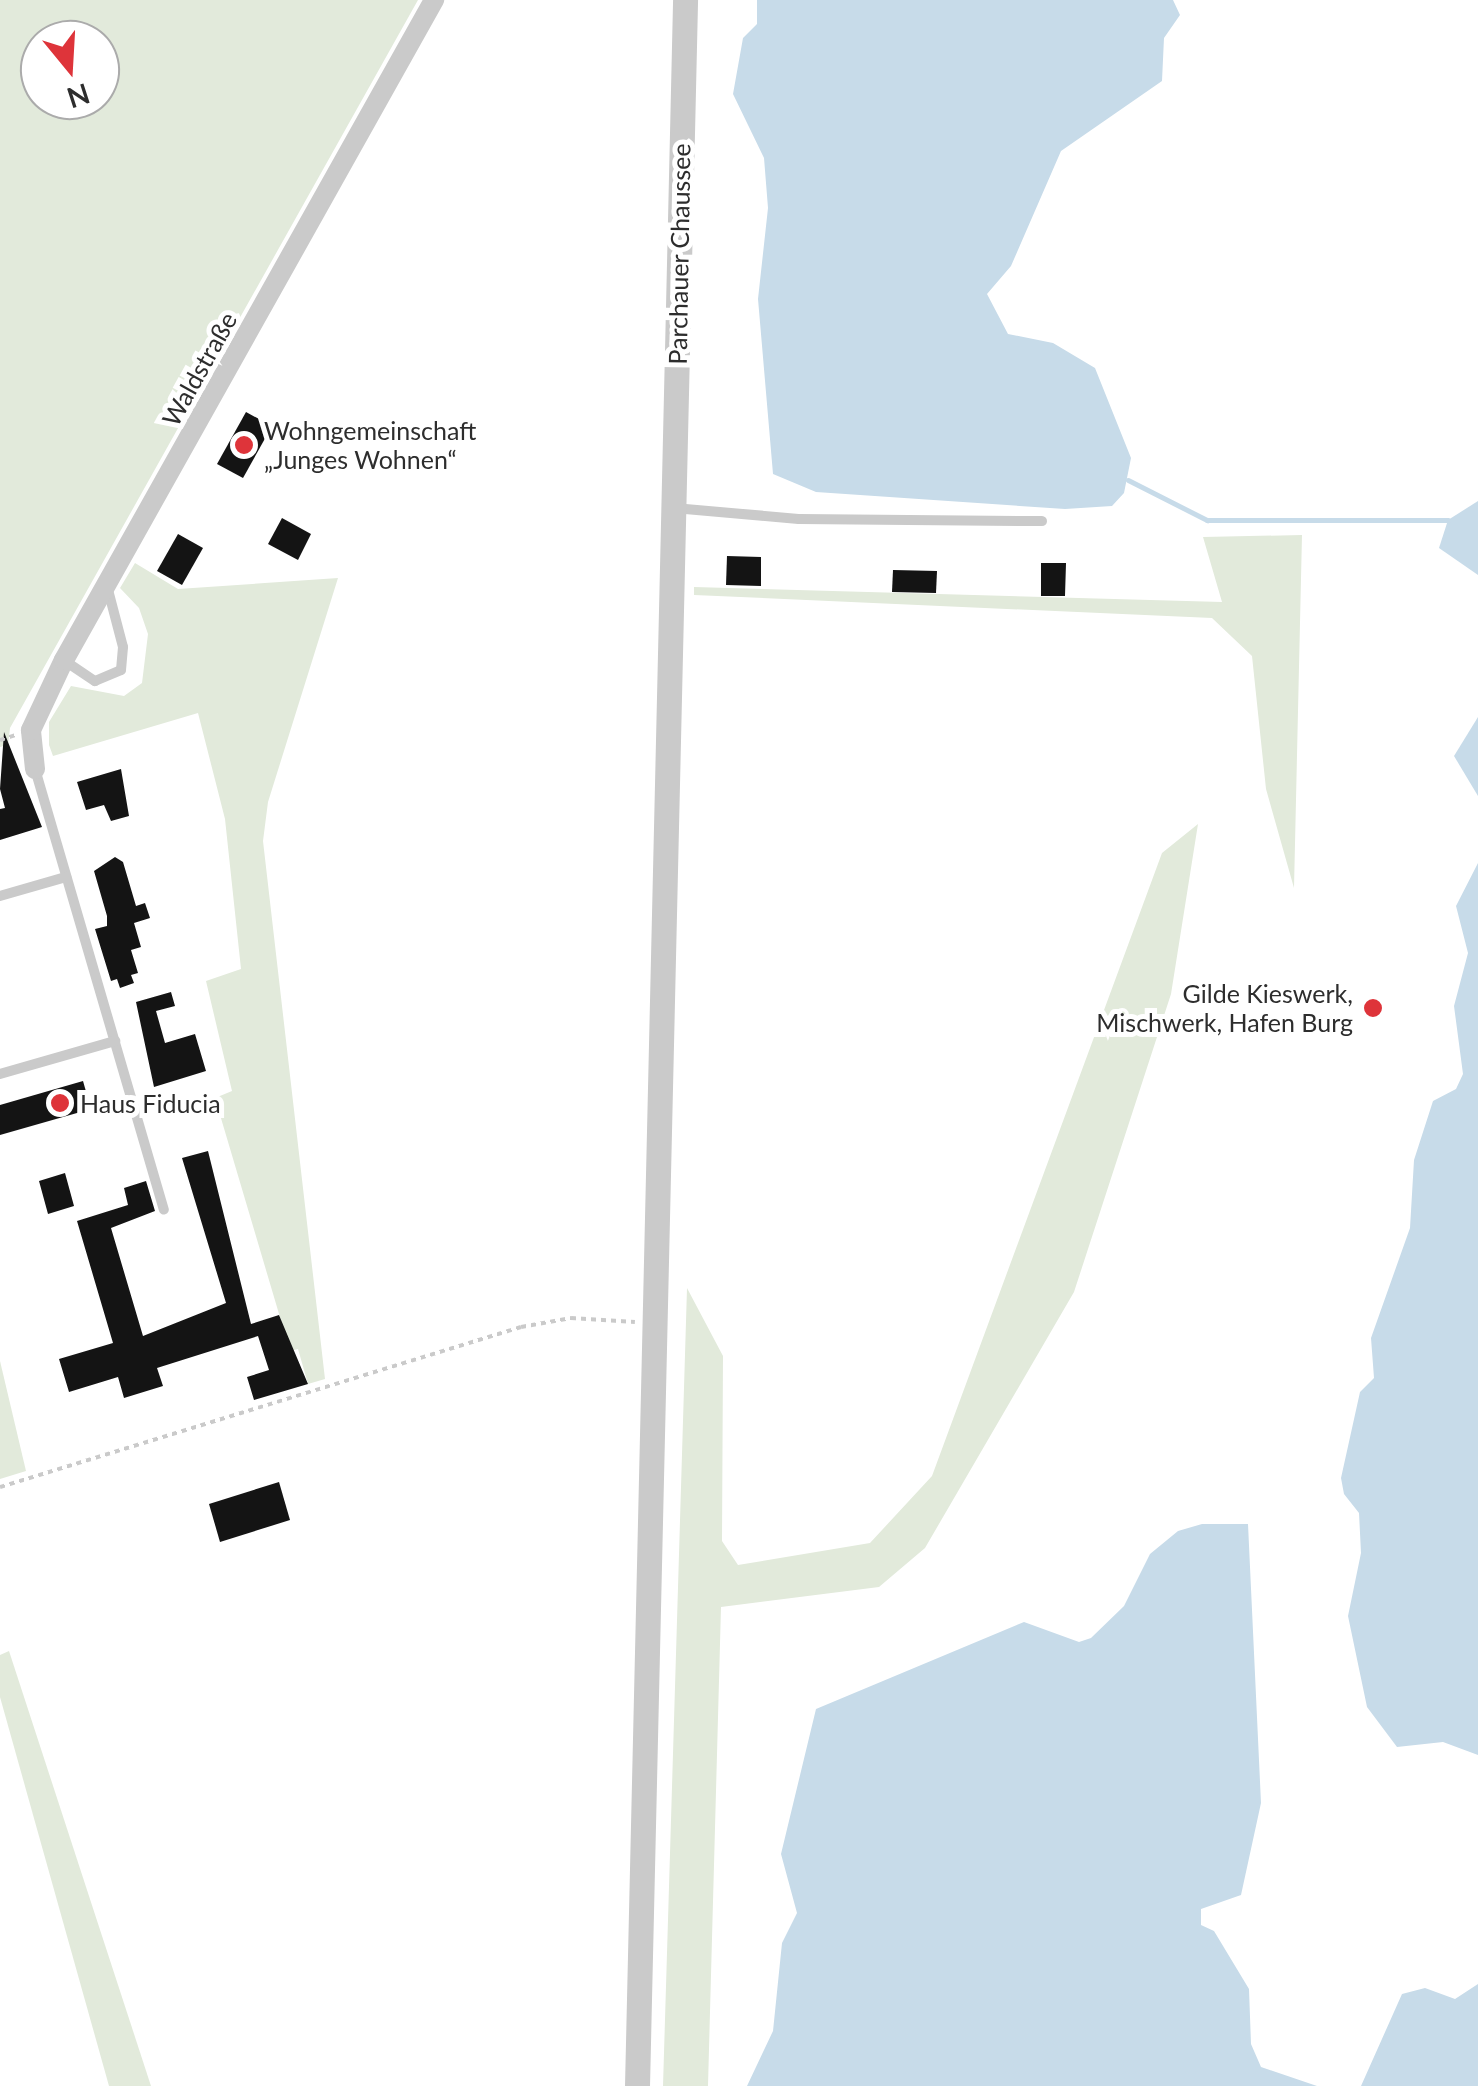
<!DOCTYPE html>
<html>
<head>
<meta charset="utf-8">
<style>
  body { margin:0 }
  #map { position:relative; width:1478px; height:2086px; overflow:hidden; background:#fff; font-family:Lato,sans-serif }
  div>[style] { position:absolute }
  .green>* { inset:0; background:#e2eadb }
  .water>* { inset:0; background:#c7dbe9 }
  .stream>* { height:5px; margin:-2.5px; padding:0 2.5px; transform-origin:2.5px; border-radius:2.5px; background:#c7dbe9 }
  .building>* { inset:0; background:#141414 }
  .path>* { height:4px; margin-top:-2px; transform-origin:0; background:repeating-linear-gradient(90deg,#cacaca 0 5px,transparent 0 10px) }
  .service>* { height:10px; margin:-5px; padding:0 5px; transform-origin:5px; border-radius:5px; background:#cacaca }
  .minor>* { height:20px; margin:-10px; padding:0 10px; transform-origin:10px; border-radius:10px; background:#cacaca }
  .tertiary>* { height:25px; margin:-12.5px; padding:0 12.5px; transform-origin:12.5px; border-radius:12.5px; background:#cacaca }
  .dots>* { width:28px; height:28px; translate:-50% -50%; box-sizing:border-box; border:5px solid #fff; border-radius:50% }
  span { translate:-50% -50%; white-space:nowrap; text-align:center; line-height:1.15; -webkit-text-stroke:10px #fff; paint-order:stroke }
  .street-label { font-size:25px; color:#2d2d2d }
  .poi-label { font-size:25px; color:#2d2d2d }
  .left { translate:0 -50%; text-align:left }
  .right { translate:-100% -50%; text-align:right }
  .north { position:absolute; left:20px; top:20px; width:100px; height:100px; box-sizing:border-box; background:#fff; border:2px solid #ababab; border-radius:50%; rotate:162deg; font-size:28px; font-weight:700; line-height:40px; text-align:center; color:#2d2d2d }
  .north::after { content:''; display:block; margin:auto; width:35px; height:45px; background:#de343a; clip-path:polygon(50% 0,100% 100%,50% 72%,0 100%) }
</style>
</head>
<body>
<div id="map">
  <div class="green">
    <i style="clip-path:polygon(evenodd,0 0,418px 0,10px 728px,8px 745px,0 747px,0 0,40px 40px,100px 40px,100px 100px,40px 100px,40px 40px)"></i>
    <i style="clip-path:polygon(1302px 535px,1294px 888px,1266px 789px,1252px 656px,1212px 618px,694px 595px,694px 587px,1222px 602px,1203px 537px)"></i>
    <i style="clip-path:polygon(135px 563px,178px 589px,338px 578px,268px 802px,263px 841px,325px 1379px,308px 1384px,298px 1349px,290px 1351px,215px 1098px,232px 1091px,206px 981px,241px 969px,225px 819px,198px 713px,53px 756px,49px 745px,49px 722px,71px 686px,124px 696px,142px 683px,148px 634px,139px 608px,120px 588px)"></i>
    <i style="clip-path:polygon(1198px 824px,1171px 994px,1074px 1292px,925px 1548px,879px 1587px,721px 1607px,708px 2086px,663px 2086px,687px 1288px,723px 1356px,722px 1541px,738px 1565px,870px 1543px,932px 1476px,1162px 853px)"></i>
    <i style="clip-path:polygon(0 1361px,26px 1471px,0 1479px)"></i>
    <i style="clip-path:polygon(9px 1651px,151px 2086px,109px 2086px,0 1697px,0 1655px)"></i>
  </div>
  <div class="water">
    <i style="clip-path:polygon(757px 0,1173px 0,1180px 15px,1164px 38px,1162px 81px,1061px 151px,1011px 266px,987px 294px,1008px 334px,1053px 343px,1095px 368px,1131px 458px,1124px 493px,1112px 506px,1065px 509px,816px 492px,773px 474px,758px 299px,768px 208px,764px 158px,733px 94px,743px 38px,757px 24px)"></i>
    <i style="clip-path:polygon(1478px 501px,1478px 575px,1439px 548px,1448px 520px)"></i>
    <i style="clip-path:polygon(1478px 717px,1478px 796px,1454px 756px)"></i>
    <i style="clip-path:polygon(1478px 863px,1478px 1755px,1443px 1742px,1397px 1747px,1367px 1707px,1348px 1616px,1361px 1553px,1359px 1513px,1344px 1494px,1341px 1478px,1360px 1392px,1374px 1378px,1371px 1338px,1410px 1228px,1414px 1160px,1433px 1101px,1456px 1089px,1463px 1074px,1454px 1006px,1468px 953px,1456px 906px)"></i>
    <i style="clip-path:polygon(1202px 1524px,1248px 1524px,1261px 1803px,1241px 1895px,1201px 1909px,1201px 1925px,1214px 1931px,1249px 1989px,1251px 2044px,1261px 2067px,1317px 2086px,747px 2086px,773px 2031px,782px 1943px,797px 1913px,781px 1854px,816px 1709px,1024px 1622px,1079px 1642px,1091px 1638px,1124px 1606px,1150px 1554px,1178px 1531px)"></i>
    <i style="clip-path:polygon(1478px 1984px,1478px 2086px,1361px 2086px,1402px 1994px,1425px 1988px,1455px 1999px)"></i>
  </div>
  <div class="stream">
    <i style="left:1128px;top:480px;width:89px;rotate:26.9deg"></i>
    <i style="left:1207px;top:520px;width:241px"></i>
  </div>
  <div class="building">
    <i style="clip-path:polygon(246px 412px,272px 426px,243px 478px,217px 464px)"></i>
    <i style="clip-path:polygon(282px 518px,311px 534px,298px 560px,268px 544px)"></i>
    <i style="clip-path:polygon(178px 534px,203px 548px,182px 585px,157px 571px)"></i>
    <i style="clip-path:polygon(727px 556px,761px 557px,761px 586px,726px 585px)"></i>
    <i style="clip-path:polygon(1041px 563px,1066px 563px,1065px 596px,1041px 596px)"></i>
    <i style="clip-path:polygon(893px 570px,937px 571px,936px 593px,892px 592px)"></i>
    <i style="clip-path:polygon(4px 732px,42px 827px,0 840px,0 809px,5px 808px,0 789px)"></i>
    <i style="clip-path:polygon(121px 769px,129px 816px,111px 821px,104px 805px,86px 810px,77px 782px)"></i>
    <i style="clip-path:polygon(115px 857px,123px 862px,136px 906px,145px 903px,150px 918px,134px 923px,141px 947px,131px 950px,138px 973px,131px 975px,134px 983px,120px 988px,117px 979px,111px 981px,95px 929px,107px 926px,107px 916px,94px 871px)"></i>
    <i style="clip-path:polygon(171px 992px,175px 1006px,156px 1011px,165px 1043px,195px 1034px,206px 1071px,154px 1087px,136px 1002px)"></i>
    <i style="clip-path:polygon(83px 1081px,91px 1109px,0 1135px,0 1105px)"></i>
    <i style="clip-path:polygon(208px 1151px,251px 1324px,279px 1315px,308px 1384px,254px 1400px,247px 1377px,269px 1370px,258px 1336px,157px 1368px,163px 1386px,124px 1398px,118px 1377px,69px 1392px,59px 1359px,113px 1343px,77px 1221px,128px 1205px,124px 1188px,146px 1181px,155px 1211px,111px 1228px,143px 1336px,226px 1303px,182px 1158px)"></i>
    <i style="clip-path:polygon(65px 1173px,74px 1206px,48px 1214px,39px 1181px)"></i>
    <i style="clip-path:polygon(279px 1482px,290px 1520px,220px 1542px,209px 1504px)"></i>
  </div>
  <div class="path">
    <i style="left:0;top:740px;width:16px;rotate:-18deg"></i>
    <i style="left:0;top:1487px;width:545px;rotate:-17.07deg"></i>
    <i style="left:521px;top:1327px;width:51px;rotate:-10.2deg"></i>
    <i style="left:571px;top:1318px;width:64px;rotate:3.6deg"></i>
  </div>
  <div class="service">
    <i style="left:674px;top:508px;width:125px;rotate:5deg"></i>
    <i style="left:799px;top:519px;width:243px;rotate:0.5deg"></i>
    <i style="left:65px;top:661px;width:36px;rotate:34deg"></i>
    <i style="left:95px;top:681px;width:28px;rotate:-23deg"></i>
    <i style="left:121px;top:670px;width:23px;rotate:-85deg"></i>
    <i style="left:123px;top:647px;width:63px;rotate:-104.7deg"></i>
    <i style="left:35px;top:769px;width:459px;rotate:73.7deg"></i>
    <i style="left:0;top:896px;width:69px;rotate:-16.1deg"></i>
    <i style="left:0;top:1074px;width:120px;rotate:-16deg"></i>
  </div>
  <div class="minor">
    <i style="left:35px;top:769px;width:39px;rotate:-96deg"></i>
    <i style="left:31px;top:730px;width:77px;rotate:-64.8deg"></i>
    <i style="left:64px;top:660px;width:757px;rotate:-60.72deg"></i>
  </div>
  <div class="tertiary">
    <i style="left:637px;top:2086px;width:2087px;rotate:-88.68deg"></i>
  </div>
  <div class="dots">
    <i style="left:244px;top:445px;background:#de343a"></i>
    <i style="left:1373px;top:1008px;background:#de343a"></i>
    <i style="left:60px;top:1103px;background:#de343a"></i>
  </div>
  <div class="street-label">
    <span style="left:679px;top:254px;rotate:-89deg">Parchauer Chaussee</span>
    <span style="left:199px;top:369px;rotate:-61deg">Waldstraße</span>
  </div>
  <div class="poi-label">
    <span class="left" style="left:264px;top:445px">Wohngemeinschaft<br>„Junges Wohnen“</span>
    <span class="right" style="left:1353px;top:1008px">Gilde Kieswerk,<br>Mischwerk, Hafen Burg</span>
    <span class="left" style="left:80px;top:1103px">Haus Fiducia</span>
  </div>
  <div class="north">N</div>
</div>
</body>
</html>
